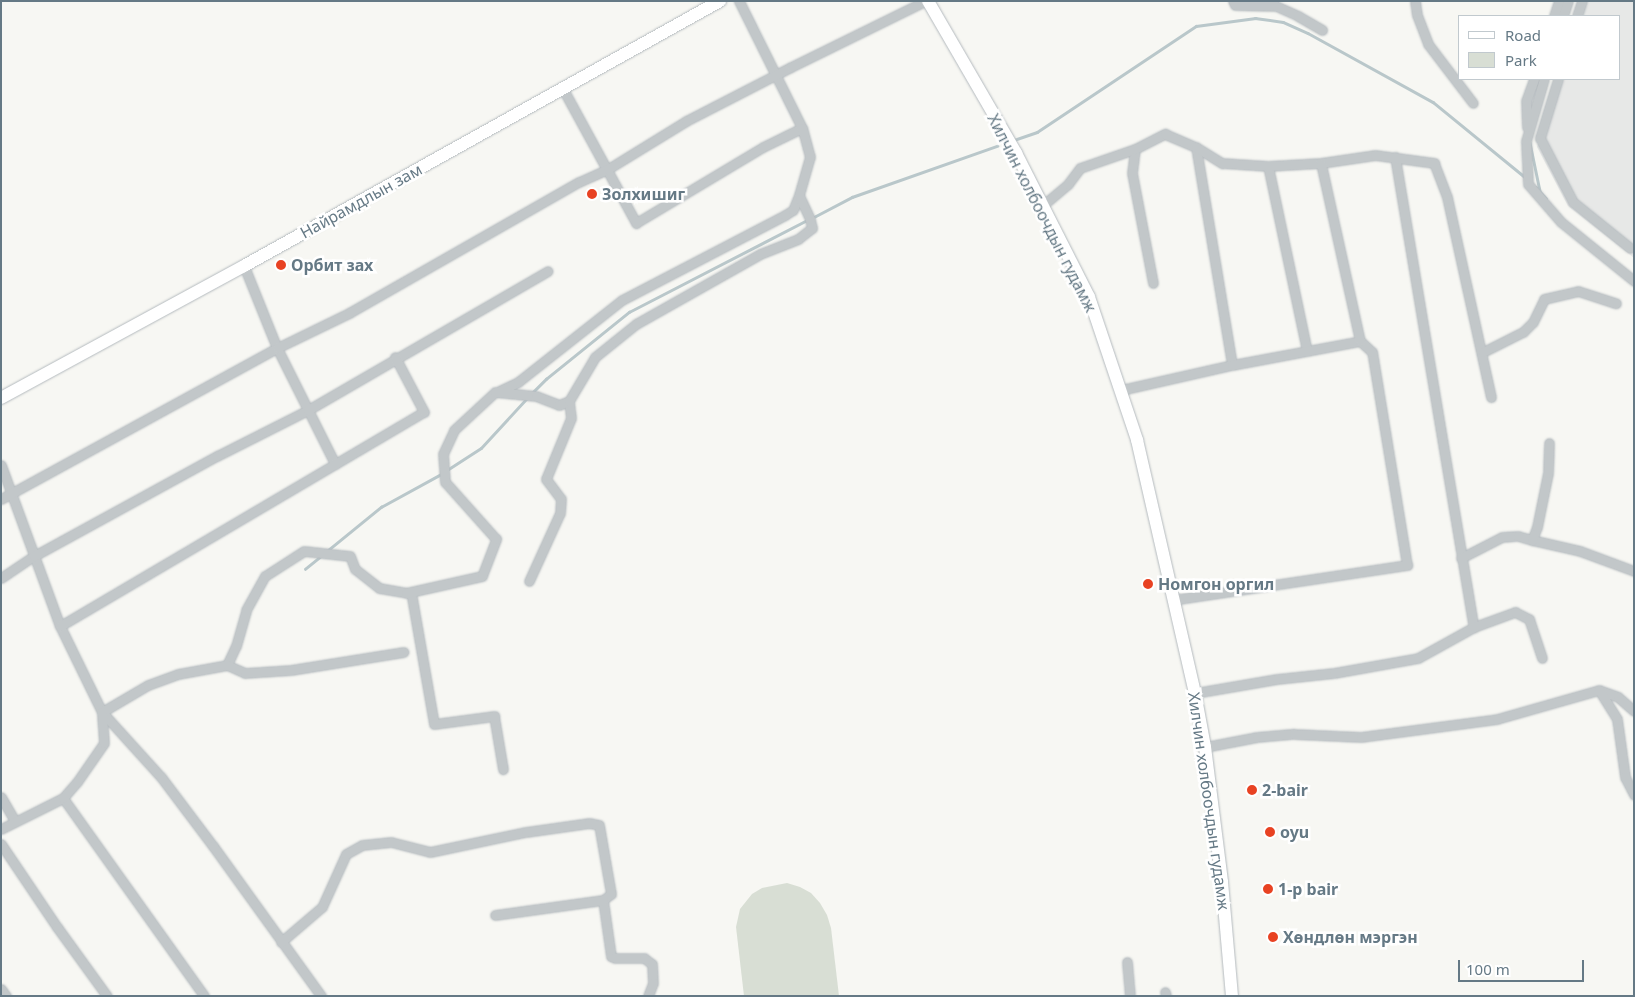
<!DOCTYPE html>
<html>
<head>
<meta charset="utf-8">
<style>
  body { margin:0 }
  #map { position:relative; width:1635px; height:997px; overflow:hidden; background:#f7f7f3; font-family:"Noto Sans",sans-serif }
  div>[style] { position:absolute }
  .built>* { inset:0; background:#e7e8e7 }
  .green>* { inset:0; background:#d8ded4 }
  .stream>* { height:2.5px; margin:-1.25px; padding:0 1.25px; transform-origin:1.25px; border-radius:1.25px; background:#b9c7ca }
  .roads { filter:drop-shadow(0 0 1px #b4babe) drop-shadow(0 0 1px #b4babe) }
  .minor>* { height:9px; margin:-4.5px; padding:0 4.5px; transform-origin:4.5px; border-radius:4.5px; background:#c2c7c9 }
  .secondary>* { height:12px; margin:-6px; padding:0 6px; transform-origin:6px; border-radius:6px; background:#fff }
  .dots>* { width:14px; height:14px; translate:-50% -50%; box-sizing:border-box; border:2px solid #fff; border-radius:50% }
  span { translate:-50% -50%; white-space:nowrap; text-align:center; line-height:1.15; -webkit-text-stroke:5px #fff; paint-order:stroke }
  .poi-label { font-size:16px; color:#657985; font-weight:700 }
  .left { translate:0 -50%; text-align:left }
  .street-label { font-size:16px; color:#657985 }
  .frame { position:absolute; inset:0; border:2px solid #657985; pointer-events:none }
  .legend { position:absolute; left:1458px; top:15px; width:162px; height:65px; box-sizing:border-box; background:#fff; border:1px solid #c1c9ce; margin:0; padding:6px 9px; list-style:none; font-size:15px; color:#657985 }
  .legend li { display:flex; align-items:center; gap:10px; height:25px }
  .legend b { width:25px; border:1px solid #c1c9ce }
  .scale { position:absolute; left:1458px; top:960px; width:126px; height:22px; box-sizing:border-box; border:2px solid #657985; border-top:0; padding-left:6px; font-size:15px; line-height:18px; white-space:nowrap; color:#657985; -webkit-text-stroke:4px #fff; paint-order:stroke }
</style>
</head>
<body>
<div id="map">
  <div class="built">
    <i style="clip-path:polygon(1583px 1px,1634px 1px,1634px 258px,1568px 206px,1537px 147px,1558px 79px,1619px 79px,1619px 16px,1578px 16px)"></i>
  </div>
  <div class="green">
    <i style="clip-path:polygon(787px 883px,800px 887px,811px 893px,820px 903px,827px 915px,831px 928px,839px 996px,744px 996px,736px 927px,740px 909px,752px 894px,762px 888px)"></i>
  </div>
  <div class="stream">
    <i style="left:1014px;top:140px;width:24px;rotate:-19deg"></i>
    <i style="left:1037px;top:132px;width:191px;rotate:-33.7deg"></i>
    <i style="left:1196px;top:26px;width:60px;rotate:-7.7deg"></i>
    <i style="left:1255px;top:18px;width:28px;rotate:8deg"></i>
    <i style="left:1283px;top:22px;width:27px;rotate:24deg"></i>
    <i style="left:1308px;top:33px;width:143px;rotate:28.9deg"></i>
    <i style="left:1433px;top:102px;width:119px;rotate:39.2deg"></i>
    <i style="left:1530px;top:143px;width:49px;rotate:78.2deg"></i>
    <i style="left:1536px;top:187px;width:15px;rotate:48deg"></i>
    <i style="left:812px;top:218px;width:45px;rotate:-27.7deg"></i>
    <i style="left:852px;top:197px;width:154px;rotate:-19.4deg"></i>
    <i style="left:532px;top:393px;width:20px;rotate:-45deg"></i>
    <i style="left:546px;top:379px;width:107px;rotate:-38.9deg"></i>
    <i style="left:629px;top:312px;width:200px;rotate:-27.3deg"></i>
    <i style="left:447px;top:470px;width:40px;rotate:-32.9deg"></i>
    <i style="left:481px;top:448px;width:69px;rotate:-47.3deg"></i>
    <i style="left:327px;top:551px;width:70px;rotate:-39.2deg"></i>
    <i style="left:381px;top:507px;width:71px;rotate:-28.7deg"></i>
    <i style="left:305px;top:569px;width:21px;rotate:-39deg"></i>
  </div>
  <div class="roads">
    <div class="minor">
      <i style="left:1233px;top:1px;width:4px;rotate:63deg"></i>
      <i style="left:1235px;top:5px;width:41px;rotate:1.4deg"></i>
      <i style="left:1276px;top:6px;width:24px;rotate:24deg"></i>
      <i style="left:1298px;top:16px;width:28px;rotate:30deg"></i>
      <i style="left:1415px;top:1px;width:14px;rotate:82deg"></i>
      <i style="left:1417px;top:15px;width:31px;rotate:69deg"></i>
      <i style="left:1428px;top:44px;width:74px;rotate:52.7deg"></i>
      <i style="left:1554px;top:16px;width:16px;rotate:-72deg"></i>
      <i style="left:1563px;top:16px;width:16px;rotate:-72deg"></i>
      <i style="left:1577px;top:16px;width:16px;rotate:-72deg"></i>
      <i style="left:1544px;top:79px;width:65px;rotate:106.2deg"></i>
      <i style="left:1526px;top:141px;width:43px;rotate:87.3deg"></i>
      <i style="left:1528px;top:184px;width:50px;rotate:49deg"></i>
      <i style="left:1561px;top:222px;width:94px;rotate:38.9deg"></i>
      <i style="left:1558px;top:79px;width:62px;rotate:107deg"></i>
      <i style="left:1540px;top:138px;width:72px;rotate:62.7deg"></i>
      <i style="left:1573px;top:202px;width:73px;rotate:38.9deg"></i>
      <i style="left:563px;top:89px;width:153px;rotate:61.4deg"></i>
      <i style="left:636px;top:223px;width:148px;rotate:-30.9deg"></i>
      <i style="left:763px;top:147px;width:43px;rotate:-26deg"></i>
      <i style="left:802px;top:128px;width:142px;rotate:-116.4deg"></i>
      <i style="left:1527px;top:127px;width:26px;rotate:-92deg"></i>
      <i style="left:1526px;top:101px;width:23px;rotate:-70deg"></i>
      <i style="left:1196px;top:147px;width:221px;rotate:80.6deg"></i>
      <i style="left:1135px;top:149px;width:24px;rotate:97deg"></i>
      <i style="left:1132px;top:173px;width:112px;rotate:79.2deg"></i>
      <i style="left:1395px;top:157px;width:477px;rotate:80.5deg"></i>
      <i style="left:1268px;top:166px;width:189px;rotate:78.1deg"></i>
      <i style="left:1042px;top:206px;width:34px;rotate:-40deg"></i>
      <i style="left:1068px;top:184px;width:20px;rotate:-53deg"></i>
      <i style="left:1080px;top:168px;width:58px;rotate:-19.1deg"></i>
      <i style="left:1135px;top:149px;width:34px;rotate:-27deg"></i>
      <i style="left:1165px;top:134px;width:34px;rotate:23deg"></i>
      <i style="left:1196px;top:147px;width:31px;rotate:32deg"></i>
      <i style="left:1222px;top:163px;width:46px;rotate:3.7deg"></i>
      <i style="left:1268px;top:166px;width:53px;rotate:-3.2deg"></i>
      <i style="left:1321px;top:163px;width:55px;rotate:-8.4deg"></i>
      <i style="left:1375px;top:155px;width:60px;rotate:7.7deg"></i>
      <i style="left:1434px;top:163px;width:36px;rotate:69deg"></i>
      <i style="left:1447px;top:197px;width:205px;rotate:77.6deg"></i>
      <i style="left:244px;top:266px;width:88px;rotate:68.1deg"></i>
      <i style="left:277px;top:348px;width:130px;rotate:63.4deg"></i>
      <i style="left:1483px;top:352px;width:45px;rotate:-26.6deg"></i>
      <i style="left:1523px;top:332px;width:14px;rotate:-45deg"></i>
      <i style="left:1533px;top:322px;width:25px;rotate:-64deg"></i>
      <i style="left:1544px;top:299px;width:35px;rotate:-13deg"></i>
      <i style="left:1578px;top:291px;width:40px;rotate:18deg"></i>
      <i style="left:1121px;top:390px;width:114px;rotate:-12.7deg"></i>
      <i style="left:1232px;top:365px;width:130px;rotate:-10.6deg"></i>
      <i style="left:499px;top:391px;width:21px;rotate:-25deg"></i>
      <i style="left:518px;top:382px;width:132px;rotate:-38.3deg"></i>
      <i style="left:622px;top:300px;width:184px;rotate:-27.5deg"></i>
      <i style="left:785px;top:215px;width:9px;rotate:-32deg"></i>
      <i style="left:793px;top:210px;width:16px;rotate:-68deg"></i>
      <i style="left:1px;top:465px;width:171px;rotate:69.9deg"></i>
      <i style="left:60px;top:626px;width:96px;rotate:64deg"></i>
      <i style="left:102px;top:712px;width:88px;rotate:47.8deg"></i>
      <i style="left:161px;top:777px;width:86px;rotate:53deg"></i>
      <i style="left:213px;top:846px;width:185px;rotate:54.2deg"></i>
      <i style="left:1px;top:499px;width:315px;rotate:-28.7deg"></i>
      <i style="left:277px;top:348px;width:80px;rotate:-25.9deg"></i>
      <i style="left:349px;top:313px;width:265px;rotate:-29.7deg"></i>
      <i style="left:579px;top:182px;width:32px;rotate:-24deg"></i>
      <i style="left:608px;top:169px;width:92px;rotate:-31.6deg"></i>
      <i style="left:686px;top:121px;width:118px;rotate:-27.2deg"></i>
      <i style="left:791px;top:67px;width:149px;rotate:-26.2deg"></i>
      <i style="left:1532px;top:540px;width:49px;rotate:12.9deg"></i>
      <i style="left:1580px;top:551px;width:58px;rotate:20.3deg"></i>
      <i style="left:1461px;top:558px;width:46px;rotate:-27.1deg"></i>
      <i style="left:1502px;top:537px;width:16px;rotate:-4deg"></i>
      <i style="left:1518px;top:536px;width:15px;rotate:16deg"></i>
      <i style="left:1532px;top:540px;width:14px;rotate:-69deg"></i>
      <i style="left:1537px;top:527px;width:55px;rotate:-78.5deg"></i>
      <i style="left:1548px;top:473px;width:30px;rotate:-88deg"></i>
      <i style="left:1px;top:578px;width:40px;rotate:-34deg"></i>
      <i style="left:34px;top:556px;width:209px;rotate:-28.7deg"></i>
      <i style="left:217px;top:456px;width:102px;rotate:-26.8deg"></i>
      <i style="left:308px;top:410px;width:277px;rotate:-30.1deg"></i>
      <i style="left:529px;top:581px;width:75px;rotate:-65.5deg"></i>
      <i style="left:560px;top:513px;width:14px;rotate:-86deg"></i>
      <i style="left:561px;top:499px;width:25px;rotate:-127deg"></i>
      <i style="left:546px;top:479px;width:66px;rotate:-67.7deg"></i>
      <i style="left:571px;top:418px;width:17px;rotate:-97deg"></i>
      <i style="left:411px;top:592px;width:134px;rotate:80.1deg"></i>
      <i style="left:434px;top:724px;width:61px;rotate:-7.6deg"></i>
      <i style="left:494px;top:716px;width:54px;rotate:80.4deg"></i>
      <i style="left:1173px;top:600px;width:237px;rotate:-8.5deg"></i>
      <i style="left:1407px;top:565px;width:216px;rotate:-99.3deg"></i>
      <i style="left:1372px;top:352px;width:16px;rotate:-137deg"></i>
      <i style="left:1360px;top:341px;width:182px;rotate:-102.4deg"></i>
      <i style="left:60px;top:626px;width:422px;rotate:-30.5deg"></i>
      <i style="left:424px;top:412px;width:62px;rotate:-117.8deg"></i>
      <i style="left:227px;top:665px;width:21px;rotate:-65deg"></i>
      <i style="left:236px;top:646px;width:37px;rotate:-74deg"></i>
      <i style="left:246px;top:610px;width:39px;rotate:-61deg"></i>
      <i style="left:265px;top:576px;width:46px;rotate:-32.7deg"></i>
      <i style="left:304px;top:551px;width:46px;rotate:6.2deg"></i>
      <i style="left:350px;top:556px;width:14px;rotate:69deg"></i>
      <i style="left:355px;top:569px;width:31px;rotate:38deg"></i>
      <i style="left:379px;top:588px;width:27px;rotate:10deg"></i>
      <i style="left:406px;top:593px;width:78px;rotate:-12.6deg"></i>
      <i style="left:482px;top:576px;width:40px;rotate:-69deg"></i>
      <i style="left:496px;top:539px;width:76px;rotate:-131.8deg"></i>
      <i style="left:445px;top:482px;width:28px;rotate:-94deg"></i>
      <i style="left:443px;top:454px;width:26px;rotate:-65deg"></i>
      <i style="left:454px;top:430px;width:56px;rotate:-42.8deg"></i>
      <i style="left:495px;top:392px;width:41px;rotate:5.6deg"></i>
      <i style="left:536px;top:396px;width:25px;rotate:21deg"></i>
      <i style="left:559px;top:405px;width:11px;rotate:-22deg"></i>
      <i style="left:569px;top:401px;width:51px;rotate:-59.4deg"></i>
      <i style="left:595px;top:357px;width:53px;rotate:-38.8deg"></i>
      <i style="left:636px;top:324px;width:142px;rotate:-29.4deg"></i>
      <i style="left:760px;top:254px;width:41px;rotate:-21.5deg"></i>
      <i style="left:798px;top:239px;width:18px;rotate:-38deg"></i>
      <i style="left:812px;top:228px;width:9px;rotate:-103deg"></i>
      <i style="left:810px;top:219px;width:26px;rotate:-115deg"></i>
      <i style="left:799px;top:195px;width:40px;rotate:-74deg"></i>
      <i style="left:810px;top:157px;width:30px;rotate:-105deg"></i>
      <i style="left:1599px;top:690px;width:20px;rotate:20deg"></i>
      <i style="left:1618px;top:697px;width:21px;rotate:41deg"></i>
      <i style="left:1195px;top:693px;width:83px;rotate:-9.7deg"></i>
      <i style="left:1277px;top:679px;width:57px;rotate:-6deg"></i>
      <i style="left:1334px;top:673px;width:85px;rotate:-10.1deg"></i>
      <i style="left:1418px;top:658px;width:64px;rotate:-29deg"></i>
      <i style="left:1474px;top:627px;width:44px;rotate:-20.1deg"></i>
      <i style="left:1515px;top:612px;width:16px;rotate:27deg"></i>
      <i style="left:1529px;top:619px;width:41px;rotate:71.6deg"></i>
      <i style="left:102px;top:712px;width:53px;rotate:-30.4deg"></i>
      <i style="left:148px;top:685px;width:32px;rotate:-20deg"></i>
      <i style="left:178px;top:674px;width:50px;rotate:-10.4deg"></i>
      <i style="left:227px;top:665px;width:20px;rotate:24deg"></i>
      <i style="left:245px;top:673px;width:46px;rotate:-3.7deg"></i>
      <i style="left:291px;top:670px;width:114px;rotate:-9.1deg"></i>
      <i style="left:1205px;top:747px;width:53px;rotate:-10.9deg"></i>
      <i style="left:1257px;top:737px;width:37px;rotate:-5deg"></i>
      <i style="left:1294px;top:734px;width:67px;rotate:2.6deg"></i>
      <i style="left:1361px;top:737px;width:137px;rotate:-7.5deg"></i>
      <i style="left:1497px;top:719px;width:106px;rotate:-15.9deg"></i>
      <i style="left:1599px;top:690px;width:34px;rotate:58deg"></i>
      <i style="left:1617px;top:719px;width:59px;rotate:82.1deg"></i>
      <i style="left:1625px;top:777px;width:20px;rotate:63deg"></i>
      <i style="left:1px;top:797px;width:28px;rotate:60deg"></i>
      <i style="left:63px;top:798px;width:243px;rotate:54.5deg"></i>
      <i style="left:1px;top:829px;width:69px;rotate:-26.6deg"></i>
      <i style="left:63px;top:798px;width:21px;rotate:-49deg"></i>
      <i style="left:77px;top:782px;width:47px;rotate:-55.3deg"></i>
      <i style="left:104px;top:743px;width:31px;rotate:-94deg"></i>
      <i style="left:1px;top:844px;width:100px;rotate:56deg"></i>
      <i style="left:57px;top:927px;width:85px;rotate:54.1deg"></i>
      <i style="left:603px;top:900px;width:57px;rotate:81.9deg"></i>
      <i style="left:611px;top:956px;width:4px;rotate:27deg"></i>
      <i style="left:615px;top:958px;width:29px"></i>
      <i style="left:644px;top:958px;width:10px;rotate:37deg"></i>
      <i style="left:652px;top:964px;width:19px;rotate:87deg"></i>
      <i style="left:653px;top:983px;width:14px;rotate:111deg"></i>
      <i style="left:281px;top:942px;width:54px;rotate:-40.5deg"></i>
      <i style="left:322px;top:907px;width:58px;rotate:-65.6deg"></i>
      <i style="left:346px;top:854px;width:18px;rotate:-29deg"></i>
      <i style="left:362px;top:845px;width:29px;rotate:-6deg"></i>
      <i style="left:391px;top:842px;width:40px;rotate:14.4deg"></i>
      <i style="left:430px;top:852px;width:98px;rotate:-11.8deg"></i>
      <i style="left:526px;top:832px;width:64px;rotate:-8.1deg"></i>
      <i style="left:589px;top:823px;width:10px;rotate:11deg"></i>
      <i style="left:599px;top:825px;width:70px;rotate:80.1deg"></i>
      <i style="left:611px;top:894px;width:10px;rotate:143deg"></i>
      <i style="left:603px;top:900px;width:109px;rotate:172.1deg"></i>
      <i style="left:1127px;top:962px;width:34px;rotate:85deg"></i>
      <i style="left:1px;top:989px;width:9px;rotate:54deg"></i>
      <i style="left:1165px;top:992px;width:4px;rotate:76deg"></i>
    </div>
    <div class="secondary">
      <i style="left:928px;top:1px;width:176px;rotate:59.9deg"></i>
      <i style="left:1016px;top:153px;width:161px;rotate:63.1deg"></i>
      <i style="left:1089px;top:297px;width:151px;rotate:71.4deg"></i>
      <i style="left:1137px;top:440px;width:260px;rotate:77.1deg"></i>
      <i style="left:1195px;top:693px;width:55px;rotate:79.5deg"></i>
      <i style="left:1205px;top:747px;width:136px;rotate:82.8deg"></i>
      <i style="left:1222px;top:882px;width:114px;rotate:85deg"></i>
      <i style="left:1px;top:398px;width:277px;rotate:-28.5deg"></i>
      <i style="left:244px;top:266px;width:545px;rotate:-29.11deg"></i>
    </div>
  </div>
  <div class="dots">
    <i style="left:592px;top:194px;background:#e84222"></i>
    <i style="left:281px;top:265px;background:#e84222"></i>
    <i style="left:1148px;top:584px;background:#e84222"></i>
    <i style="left:1252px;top:790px;background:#e84222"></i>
    <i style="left:1270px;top:832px;background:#e84222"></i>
    <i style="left:1268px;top:889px;background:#e84222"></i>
    <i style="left:1273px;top:937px;background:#e84222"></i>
  </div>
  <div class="poi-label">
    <span class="left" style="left:602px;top:194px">Золхишиг</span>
    <span class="left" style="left:291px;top:265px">Орбит зах</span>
    <span class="left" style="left:1158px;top:584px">Номгон оргил</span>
    <span class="left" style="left:1262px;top:790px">2-bair</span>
    <span class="left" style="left:1280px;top:832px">oyu</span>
    <span class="left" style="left:1278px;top:889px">1-p bair</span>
    <span class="left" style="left:1283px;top:937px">Хөндлөн мэргэн</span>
  </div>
  <div class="street-label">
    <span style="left:361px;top:201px;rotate:-29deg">Найрамдлын зам</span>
    <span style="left:1042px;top:213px;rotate:63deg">Хилчин холбоочдын гудамж</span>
    <span style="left:1209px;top:801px;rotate:82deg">Хилчин холбоочдын гудамж</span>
  </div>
  <div class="frame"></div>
  <ul class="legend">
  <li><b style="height:6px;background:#fff"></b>Road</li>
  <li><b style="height:14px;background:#d8ded4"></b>Park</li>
  </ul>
  <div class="scale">100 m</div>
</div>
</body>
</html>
